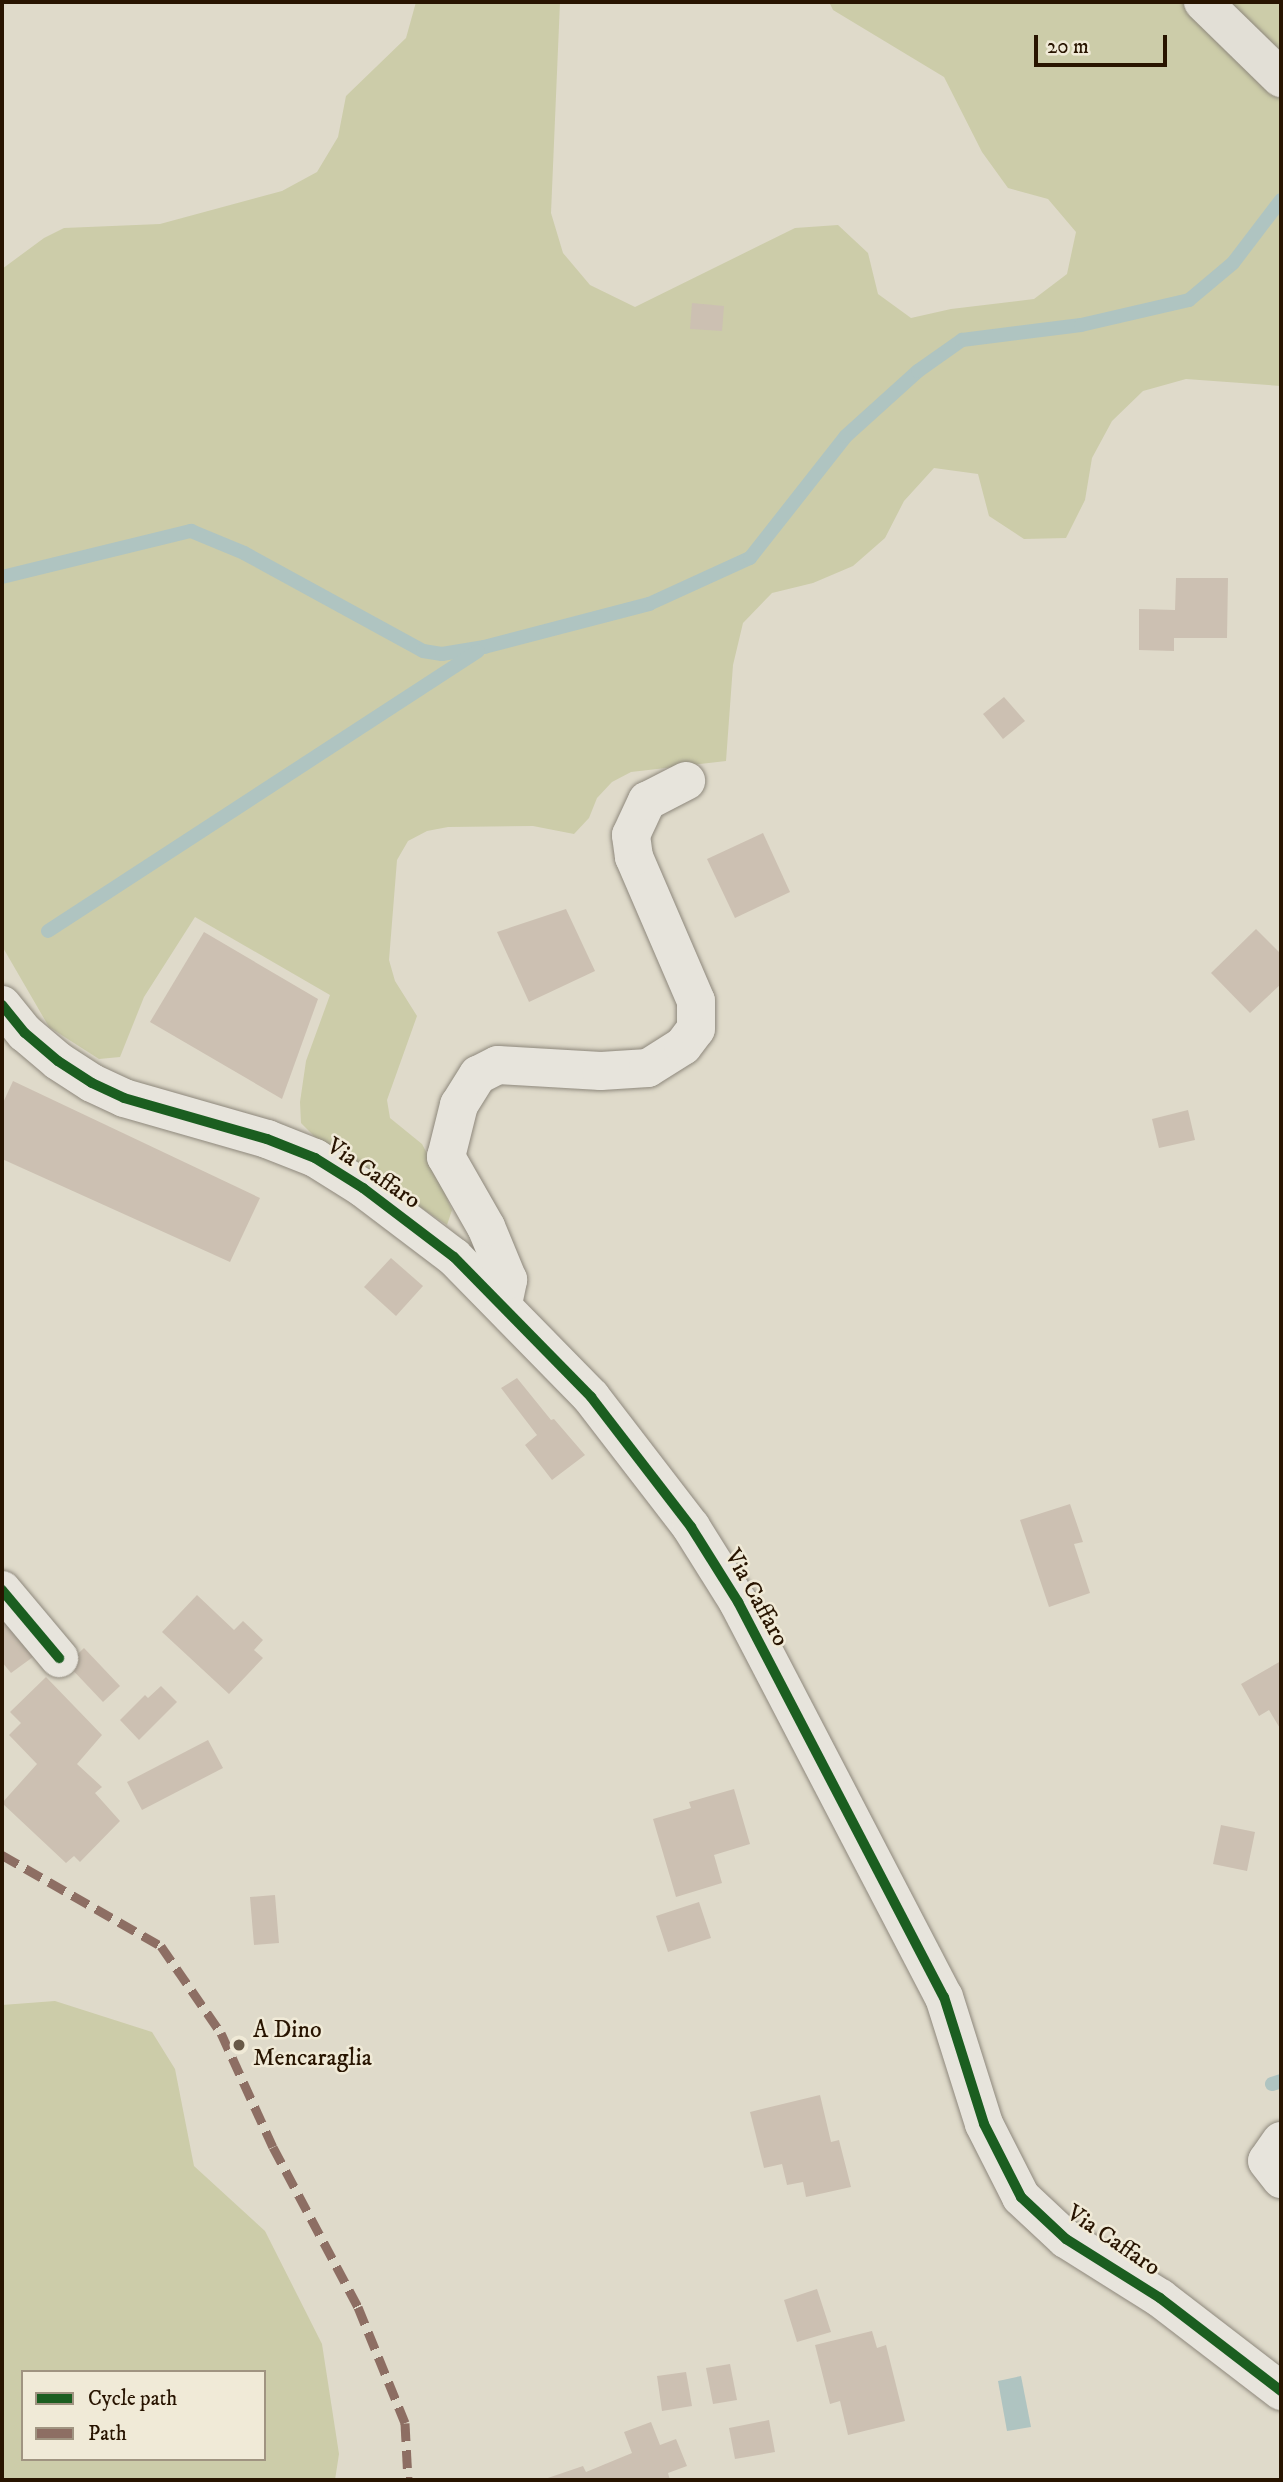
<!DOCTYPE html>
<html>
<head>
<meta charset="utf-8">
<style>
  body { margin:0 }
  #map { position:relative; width:1283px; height:2482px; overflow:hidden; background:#dfdaca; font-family:"IM FELL DW Pica",serif }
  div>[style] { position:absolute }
  .green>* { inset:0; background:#cccca9 }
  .water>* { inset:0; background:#afc4c1 }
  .stream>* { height:14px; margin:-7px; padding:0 7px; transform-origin:7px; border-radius:7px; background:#afc4c1 }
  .building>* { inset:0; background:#ccc0b2 }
  .roads { filter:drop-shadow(0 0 2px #8e887c) drop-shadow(0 0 2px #8e887c) }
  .minor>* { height:38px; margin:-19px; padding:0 19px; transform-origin:19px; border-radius:19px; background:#e7e4dc }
  .highway>* { height:38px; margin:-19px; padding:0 19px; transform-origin:19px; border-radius:19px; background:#e2dfd6 }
  .quiet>* { height:9px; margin-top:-4.5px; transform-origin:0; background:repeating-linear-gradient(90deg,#8d6e63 0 18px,transparent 0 27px) }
  .cycleway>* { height:10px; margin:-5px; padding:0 5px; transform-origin:5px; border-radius:5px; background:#1b5e20 }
  .dots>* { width:19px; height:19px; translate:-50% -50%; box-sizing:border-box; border:4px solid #f0ead7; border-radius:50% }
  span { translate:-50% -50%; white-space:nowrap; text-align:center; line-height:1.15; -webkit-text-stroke:5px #f0ead7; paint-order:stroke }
  .street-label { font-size:24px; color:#281400 }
  .poi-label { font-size:24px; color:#281400 }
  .left { translate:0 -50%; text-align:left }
  .frame { position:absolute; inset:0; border:4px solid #281400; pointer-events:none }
  .legend { position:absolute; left:21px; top:2370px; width:245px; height:91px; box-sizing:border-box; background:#f0ead7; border:2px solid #a09481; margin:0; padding:9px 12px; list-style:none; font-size:21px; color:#281400 }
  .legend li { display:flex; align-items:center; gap:14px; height:35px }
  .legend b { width:35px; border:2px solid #a09481 }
  .scale { position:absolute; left:1034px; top:35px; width:133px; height:32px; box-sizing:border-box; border:4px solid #281400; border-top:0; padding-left:9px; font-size:21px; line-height:24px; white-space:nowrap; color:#281400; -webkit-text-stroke:5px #f0ead7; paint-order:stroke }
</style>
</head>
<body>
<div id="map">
  <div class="green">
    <i style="clip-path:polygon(416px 2px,560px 2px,551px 213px,563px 253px,590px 285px,635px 307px,795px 228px,838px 225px,868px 253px,878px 294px,911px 318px,951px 309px,1034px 299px,1067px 274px,1076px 232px,1048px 199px,1008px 188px,982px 152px,944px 77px,833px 10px,829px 2px,1281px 2px,1281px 386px,1186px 379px,1143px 391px,1112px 421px,1092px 458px,1085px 500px,1066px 538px,1024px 539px,989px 516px,978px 474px,934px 468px,904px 501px,885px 538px,853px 566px,813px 583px,772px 593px,743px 623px,733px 665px,726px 761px,631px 772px,612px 782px,597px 798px,589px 818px,574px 834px,533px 826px,448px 827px,427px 831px,408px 841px,397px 860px,389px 960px,395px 981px,417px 1016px,387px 1100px,390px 1118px,422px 1144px,432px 1163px,452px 1210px,447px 1225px,316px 1138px,301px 1123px,300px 1102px,306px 1061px,330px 995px,195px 917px,144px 997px,120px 1057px,99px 1059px,49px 1027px,2px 946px,2px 269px,44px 238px,64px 228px,160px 224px,282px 191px,317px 172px,338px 137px,346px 96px,406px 38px)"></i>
    <i style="clip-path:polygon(evenodd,55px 2001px,152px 2032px,175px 2069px,194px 2166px,265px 2231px,322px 2344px,339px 2454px,335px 2480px,2px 2480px,2px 2005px,55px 2001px,23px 2372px,264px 2372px,264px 2459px,23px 2459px,23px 2372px)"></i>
  </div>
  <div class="water">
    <i style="clip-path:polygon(1021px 2376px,1031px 2427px,1007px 2431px,998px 2381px)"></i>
  </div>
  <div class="stream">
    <i style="left:2px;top:577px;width:195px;rotate:-13.7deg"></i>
    <i style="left:191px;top:531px;width:57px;rotate:22.5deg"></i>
    <i style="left:244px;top:553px;width:204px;rotate:28.7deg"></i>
    <i style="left:423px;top:651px;width:19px;rotate:9deg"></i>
    <i style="left:442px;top:654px;width:43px;rotate:-9.5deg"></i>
    <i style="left:484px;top:647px;width:171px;rotate:-14.6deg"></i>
    <i style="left:649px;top:604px;width:111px;rotate:-24.5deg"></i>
    <i style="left:750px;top:558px;width:155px;rotate:-51.8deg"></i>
    <i style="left:846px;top:436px;width:97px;rotate:-42.1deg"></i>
    <i style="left:918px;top:371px;width:54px;rotate:-35.2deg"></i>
    <i style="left:962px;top:340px;width:120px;rotate:-7.2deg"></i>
    <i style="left:1081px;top:325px;width:111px;rotate:-13deg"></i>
    <i style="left:1189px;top:300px;width:57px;rotate:-40.1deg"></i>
    <i style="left:1233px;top:263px;width:79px;rotate:-52.7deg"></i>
    <i style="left:48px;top:931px;width:513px;rotate:-33.07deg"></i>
    <i style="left:1272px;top:2084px;width:9px;rotate:-18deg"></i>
  </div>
  <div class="building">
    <i style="clip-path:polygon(692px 303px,724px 306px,722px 331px,690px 329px)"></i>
    <i style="clip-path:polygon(1176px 578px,1228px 578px,1227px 638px,1174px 638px,1174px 651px,1139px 650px,1139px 609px,1175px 610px)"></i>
    <i style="clip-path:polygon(1004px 697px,1025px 721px,1003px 739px,983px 714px)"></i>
    <i style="clip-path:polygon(763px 833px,790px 892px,735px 918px,707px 859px)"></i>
    <i style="clip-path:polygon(566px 909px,595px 971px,529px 1002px,497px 932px)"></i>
    <i style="clip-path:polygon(1256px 929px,1281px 954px,1281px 984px,1250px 1013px,1211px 973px)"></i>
    <i style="clip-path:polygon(204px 932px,318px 999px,282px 1099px,150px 1022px)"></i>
    <i style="clip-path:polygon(13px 1081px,260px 1198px,230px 1262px,2px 1159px,2px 1105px)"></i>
    <i style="clip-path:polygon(1188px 1110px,1195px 1140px,1159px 1148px,1152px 1119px)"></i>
    <i style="clip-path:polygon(391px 1258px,423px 1286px,396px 1316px,364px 1287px)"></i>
    <i style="clip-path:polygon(517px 1378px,551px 1420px,554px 1419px,585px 1455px,552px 1480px,525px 1445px,537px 1435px,501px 1388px)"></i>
    <i style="clip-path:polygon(1070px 1504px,1083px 1542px,1074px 1544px,1090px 1593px,1049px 1607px,1020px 1520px)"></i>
    <i style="clip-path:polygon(197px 1595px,234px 1630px,243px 1621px,263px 1640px,254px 1650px,263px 1658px,229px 1694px,162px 1632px)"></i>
    <i style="clip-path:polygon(2px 1619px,37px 1654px,11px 1673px,2px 1662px)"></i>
    <i style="clip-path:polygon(84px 1648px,120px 1686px,103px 1702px,67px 1664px)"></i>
    <i style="clip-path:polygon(1281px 1661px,1281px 1730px,1269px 1710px,1259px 1716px,1241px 1684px)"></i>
    <i style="clip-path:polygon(46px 1677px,102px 1735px,77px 1764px,102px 1787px,95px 1793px,120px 1821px,80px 1862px,74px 1856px,66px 1863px,2px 1803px,37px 1764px,9px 1735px,21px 1723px,10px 1712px)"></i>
    <i style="clip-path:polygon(161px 1686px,177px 1702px,139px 1740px,120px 1720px,145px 1695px,148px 1698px)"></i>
    <i style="clip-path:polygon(208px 1740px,223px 1768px,142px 1810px,127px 1782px)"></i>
    <i style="clip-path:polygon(734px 1789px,750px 1844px,714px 1855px,722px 1883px,676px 1897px,653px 1819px,691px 1808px,689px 1802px)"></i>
    <i style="clip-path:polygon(1221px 1825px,1255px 1832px,1247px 1871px,1213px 1864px)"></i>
    <i style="clip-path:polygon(275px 1895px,279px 1943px,254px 1945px,250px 1897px)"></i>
    <i style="clip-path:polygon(699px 1902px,711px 1938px,668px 1952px,656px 1916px)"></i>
    <i style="clip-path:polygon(820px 2095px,831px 2142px,839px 2140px,851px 2187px,806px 2197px,803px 2182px,787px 2185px,782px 2164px,764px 2168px,750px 2112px)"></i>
    <i style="clip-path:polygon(817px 2289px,831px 2332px,797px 2342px,784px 2300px)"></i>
    <i style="clip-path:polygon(872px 2331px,877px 2348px,886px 2345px,905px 2421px,848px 2435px,840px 2401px,830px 2404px,815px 2345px)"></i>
    <i style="clip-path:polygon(730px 2364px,737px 2400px,713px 2404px,706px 2368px)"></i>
    <i style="clip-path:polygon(686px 2372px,692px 2406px,662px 2411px,657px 2376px)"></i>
    <i style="clip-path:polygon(769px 2420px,775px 2452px,735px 2459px,729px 2428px)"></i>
    <i style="clip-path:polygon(651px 2422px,660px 2445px,676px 2439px,687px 2466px,668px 2473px,670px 2480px,542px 2480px,583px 2466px,586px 2472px,632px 2453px,624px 2432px)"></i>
  </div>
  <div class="roads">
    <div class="minor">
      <i style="left:2px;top:1005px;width:36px;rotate:51deg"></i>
      <i style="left:25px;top:1033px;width:43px;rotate:40.3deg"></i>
      <i style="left:58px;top:1061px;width:40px;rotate:32.9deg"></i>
      <i style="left:92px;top:1083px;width:35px;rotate:25deg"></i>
      <i style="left:124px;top:1098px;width:149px;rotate:16deg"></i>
      <i style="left:267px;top:1139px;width:52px;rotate:21.6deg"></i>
      <i style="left:315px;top:1158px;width:57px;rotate:32deg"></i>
      <i style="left:363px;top:1188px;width:114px;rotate:37.2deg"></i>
      <i style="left:454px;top:1257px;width:196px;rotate:45.6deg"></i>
      <i style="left:591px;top:1397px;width:164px;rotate:52.4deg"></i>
      <i style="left:691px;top:1527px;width:89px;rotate:57.9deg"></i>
      <i style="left:738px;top:1602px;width:445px;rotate:62.5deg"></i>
      <i style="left:944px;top:1997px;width:133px;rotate:72.5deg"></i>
      <i style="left:984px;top:2124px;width:82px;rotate:63.1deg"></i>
      <i style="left:1021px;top:2197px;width:62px;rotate:43deg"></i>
      <i style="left:1066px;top:2239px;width:111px;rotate:32.1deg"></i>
      <i style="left:1160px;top:2298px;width:153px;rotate:37.5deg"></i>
      <i style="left:503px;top:1304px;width:25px;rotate:-78deg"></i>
      <i style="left:508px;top:1280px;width:57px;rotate:-112.5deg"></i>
      <i style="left:486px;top:1227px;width:81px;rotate:-119.7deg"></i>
      <i style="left:446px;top:1157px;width:54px;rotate:-76deg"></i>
      <i style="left:459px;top:1105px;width:36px;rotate:-58deg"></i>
      <i style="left:478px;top:1075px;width:22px;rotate:-27deg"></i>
      <i style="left:498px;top:1065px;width:103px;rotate:3.3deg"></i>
      <i style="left:601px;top:1071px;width:47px;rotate:-3.7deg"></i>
      <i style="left:648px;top:1068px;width:41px;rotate:-32.2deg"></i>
      <i style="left:683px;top:1046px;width:21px;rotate:-53deg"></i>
      <i style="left:696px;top:1029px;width:28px;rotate:-90deg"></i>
      <i style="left:696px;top:1001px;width:157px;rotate:-113.3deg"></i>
      <i style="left:634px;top:857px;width:22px;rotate:-98deg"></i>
      <i style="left:631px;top:835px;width:38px;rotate:-65deg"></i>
      <i style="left:647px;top:801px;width:44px;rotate:-27.1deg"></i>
      <i style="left:2px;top:1590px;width:89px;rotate:50deg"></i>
      <i style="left:1281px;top:2141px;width:24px;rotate:125deg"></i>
      <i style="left:1267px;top:2161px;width:23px;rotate:52deg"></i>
    </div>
    <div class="highway">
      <i style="left:1203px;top:2px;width:109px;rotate:44.3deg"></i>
    </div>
  </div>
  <div class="quiet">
    <i style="left:2px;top:1855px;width:183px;rotate:29.8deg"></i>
    <i style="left:161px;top:1946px;width:106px;rotate:55.4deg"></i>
    <i style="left:221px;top:2033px;width:125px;rotate:65.5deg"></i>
    <i style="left:273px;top:2147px;width:181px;rotate:62deg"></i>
    <i style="left:358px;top:2307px;width:125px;rotate:67.9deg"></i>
    <i style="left:405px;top:2423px;width:57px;rotate:87deg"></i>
  </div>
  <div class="cycleway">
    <i style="left:2px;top:1005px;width:36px;rotate:51deg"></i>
    <i style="left:25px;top:1033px;width:43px;rotate:40.3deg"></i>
    <i style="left:58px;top:1061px;width:40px;rotate:32.9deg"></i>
    <i style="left:92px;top:1083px;width:35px;rotate:25deg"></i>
    <i style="left:124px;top:1098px;width:149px;rotate:16deg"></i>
    <i style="left:267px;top:1139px;width:52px;rotate:21.6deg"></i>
    <i style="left:315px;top:1158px;width:57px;rotate:32deg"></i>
    <i style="left:363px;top:1188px;width:114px;rotate:37.2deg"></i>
    <i style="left:454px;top:1257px;width:196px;rotate:45.6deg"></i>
    <i style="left:591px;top:1397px;width:164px;rotate:52.4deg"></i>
    <i style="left:691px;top:1527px;width:89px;rotate:57.9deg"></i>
    <i style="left:738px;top:1602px;width:445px;rotate:62.5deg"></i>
    <i style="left:944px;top:1997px;width:133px;rotate:72.5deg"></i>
    <i style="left:984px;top:2124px;width:82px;rotate:63.1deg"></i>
    <i style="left:1021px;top:2197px;width:62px;rotate:43deg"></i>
    <i style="left:1066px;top:2239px;width:111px;rotate:32.1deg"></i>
    <i style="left:1160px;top:2298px;width:153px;rotate:37.5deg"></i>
    <i style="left:2px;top:1590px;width:89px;rotate:50deg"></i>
  </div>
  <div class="dots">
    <i style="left:239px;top:2045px;background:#685947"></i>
  </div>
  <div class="street-label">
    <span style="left:373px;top:1174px;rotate:34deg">Via Caffaro</span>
    <span style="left:756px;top:1598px;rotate:61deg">Via Caffaro</span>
    <span style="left:1113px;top:2241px;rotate:34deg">Via Caffaro</span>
  </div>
  <div class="poi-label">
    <span class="left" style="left:253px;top:2045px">A Dino<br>Mencaraglia</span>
  </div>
  <div class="frame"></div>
  <ul class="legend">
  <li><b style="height:9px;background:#1b5e20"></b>Cycle path</li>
  <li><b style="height:9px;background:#8d6e63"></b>Path</li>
  </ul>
  <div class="scale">20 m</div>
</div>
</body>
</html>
